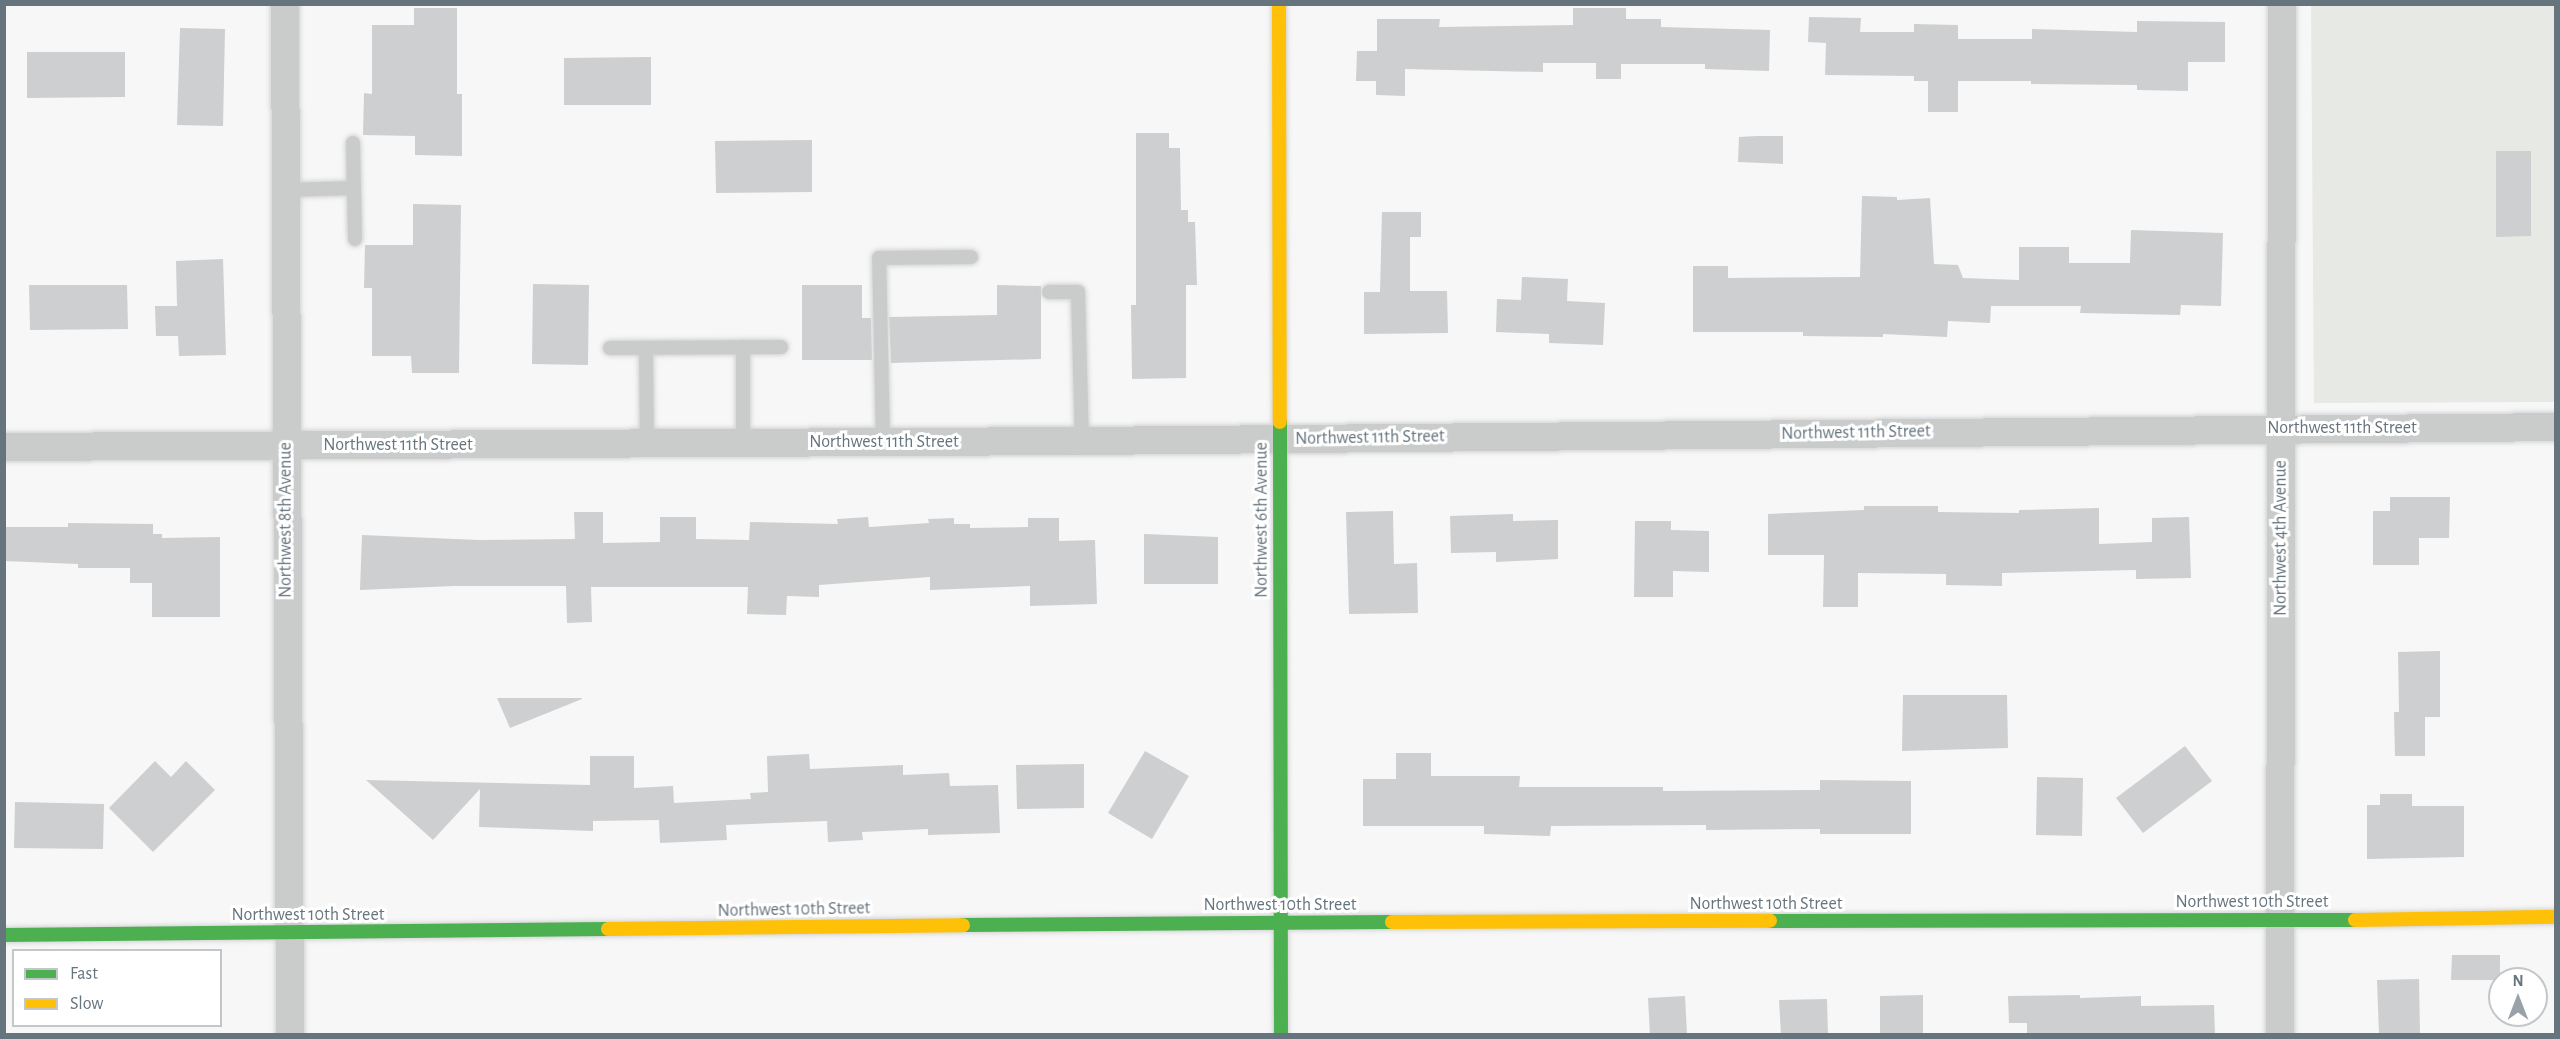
<!DOCTYPE html>
<html>
<head>
<meta charset="utf-8">
<style>
  body { margin:0 }
  #map { position:relative; width:2560px; height:1039px; overflow:hidden; background:#f7f7f7; font-family:"Alegreya Sans",sans-serif }
  div>[style] { position:absolute }
  .green>* { inset:0; background:#e6e9e4 }
  .building>* { inset:0; background:#cecfd0 }
  .roads { filter:drop-shadow(0 0 2px #d3d4d5) drop-shadow(0 0 2px #d3d4d5) }
  .lane>* { height:14px; margin:-7px; padding:0 7px; transform-origin:7px; border-radius:7px; background:#cacccc }
  .street>* { height:28px; margin:-14px; padding:0 14px; transform-origin:14px; border-radius:14px; background:#cacccc }
  .fast>* { height:14px; margin:-7px; padding:0 7px; transform-origin:7px; border-radius:7px; background:#4caf50 }
  .slow>* { height:14px; margin:-7px; padding:0 7px; transform-origin:7px; border-radius:7px; background:#ffc107 }
  span { translate:-50% -50%; white-space:nowrap; text-align:center; line-height:1.15; -webkit-text-stroke:6px #fff; paint-order:stroke }
  .street-label { font-size:18px; color:#66747e }
  .frame { position:absolute; inset:0; border:6px solid #66747e; pointer-events:none }
  .legend { position:absolute; left:12px; top:949px; width:210px; height:78px; box-sizing:border-box; background:#fff; border:2px solid #c2c7cb; margin:0; padding:8px 10px; list-style:none; font-size:18px; color:#66747e }
  .legend li { display:flex; align-items:center; gap:12px; height:30px }
  .legend b { width:30px; border:2px solid #c2c7cb }
  .north { position:absolute; left:2488px; top:967px; width:60px; height:60px; box-sizing:border-box; background:#fff; border:2px solid #c2c7cb; border-radius:50%; rotate:0deg; font-size:16px; font-weight:700; line-height:24px; text-align:center; color:#66747e }
  .north::after { content:''; display:block; margin:auto; width:21px; height:27px; background:#99a2a8; clip-path:polygon(50% 0,100% 100%,50% 72%,0 100%) }
</style>
</head>
<body>
<div id="map">
  <div class="green">
    <i style="clip-path:polygon(2311px 5px,2555px 5px,2555px 402px,2314px 403px)"></i>
  </div>
  <div class="building">
    <i style="clip-path:polygon(414px 8px,457px 8px,457px 94px,462px 94px,462px 156px,415px 155px,415px 136px,363px 135px,364px 93px,372px 94px,372px 25px,414px 25px)"></i>
    <i style="clip-path:polygon(1573px 8px,1626px 8px,1626px 19px,1661px 19px,1661px 27px,1770px 30px,1769px 71px,1705px 69px,1705px 64px,1621px 64px,1621px 79px,1596px 79px,1596px 63px,1543px 63px,1543px 72px,1405px 69px,1405px 96px,1376px 95px,1376px 81px,1356px 81px,1357px 51px,1377px 51px,1377px 19px,1440px 19px,1439px 27px,1573px 25px)"></i>
    <i style="clip-path:polygon(1809px 17px,1861px 18px,1860px 32px,1914px 32px,1914px 24px,1958px 25px,1958px 39px,2032px 39px,2032px 29px,2137px 32px,2137px 21px,2225px 22px,2225px 62px,2188px 62px,2188px 91px,2137px 90px,2137px 85px,2031px 84px,2031px 81px,1958px 81px,1958px 112px,1928px 112px,1928px 81px,1914px 81px,1914px 76px,1825px 75px,1826px 43px,1808px 42px)"></i>
    <i style="clip-path:polygon(180px 28px,225px 29px,223px 126px,177px 125px)"></i>
    <i style="clip-path:polygon(27px 52px,125px 52px,125px 97px,27px 98px)"></i>
    <i style="clip-path:polygon(651px 57px,651px 105px,564px 105px,564px 58px)"></i>
    <i style="clip-path:polygon(1136px 133px,1169px 133px,1169px 148px,1180px 148px,1181px 210px,1188px 210px,1188px 222px,1195px 222px,1197px 285px,1186px 285px,1186px 378px,1132px 379px,1131px 305px,1136px 305px)"></i>
    <i style="clip-path:polygon(1757px 136px,1783px 136px,1783px 164px,1738px 162px,1739px 137px)"></i>
    <i style="clip-path:polygon(812px 140px,812px 192px,716px 193px,715px 141px)"></i>
    <i style="clip-path:polygon(2496px 151px,2531px 151px,2531px 236px,2496px 237px)"></i>
    <i style="clip-path:polygon(1862px 196px,1897px 197px,1897px 200px,1930px 198px,1934px 264px,1958px 265px,1963px 278px,2019px 280px,2019px 247px,2069px 247px,2069px 263px,2130px 263px,2131px 230px,2223px 233px,2221px 306px,2181px 305px,2180px 315px,2080px 313px,2081px 306px,1991px 306px,1990px 323px,1948px 321px,1947px 337px,1883px 334px,1883px 337px,1803px 336px,1803px 332px,1693px 332px,1693px 266px,1728px 266px,1728px 278px,1860px 277px)"></i>
    <i style="clip-path:polygon(413px 204px,461px 205px,459px 373px,412px 373px,411px 356px,372px 356px,372px 288px,364px 288px,365px 245px,413px 245px)"></i>
    <i style="clip-path:polygon(1382px 212px,1421px 212px,1421px 237px,1410px 237px,1410px 291px,1447px 291px,1448px 333px,1364px 334px,1364px 292px,1380px 292px)"></i>
    <i style="clip-path:polygon(223px 259px,226px 355px,179px 356px,178px 336px,156px 336px,155px 306px,177px 306px,176px 261px)"></i>
    <i style="clip-path:polygon(1522px 277px,1568px 279px,1567px 301px,1605px 303px,1603px 345px,1549px 343px,1549px 334px,1496px 332px,1497px 299px,1521px 300px)"></i>
    <i style="clip-path:polygon(533px 284px,589px 285px,588px 365px,532px 364px)"></i>
    <i style="clip-path:polygon(29px 285px,127px 285px,128px 329px,30px 330px)"></i>
    <i style="clip-path:polygon(802px 285px,862px 285px,862px 318px,871px 318px,872px 360px,802px 360px)"></i>
    <i style="clip-path:polygon(997px 285px,1041px 286px,1041px 359px,891px 363px,889px 317px,997px 315px)"></i>
    <i style="clip-path:polygon(2390px 497px,2450px 497px,2449px 538px,2419px 538px,2419px 565px,2373px 565px,2373px 511px,2390px 511px)"></i>
    <i style="clip-path:polygon(1864px 506px,1938px 506px,1938px 512px,2019px 513px,2019px 510px,2099px 508px,2099px 544px,2152px 542px,2152px 518px,2189px 517px,2191px 578px,2136px 579px,2136px 570px,2002px 573px,2002px 586px,1946px 585px,1946px 574px,1858px 573px,1858px 607px,1823px 607px,1824px 555px,1768px 555px,1768px 514px,1864px 510px)"></i>
    <i style="clip-path:polygon(1393px 511px,1394px 564px,1417px 563px,1418px 613px,1349px 614px,1346px 512px)"></i>
    <i style="clip-path:polygon(574px 512px,603px 512px,603px 543px,660px 542px,660px 517px,696px 517px,696px 539px,749px 540px,750px 522px,838px 524px,837px 519px,868px 517px,869px 527px,929px 523px,928px 519px,954px 518px,954px 524px,970px 524px,970px 528px,1028px 527px,1028px 518px,1059px 518px,1059px 541px,1095px 540px,1097px 604px,1030px 606px,1030px 586px,930px 590px,930px 577px,819px 585px,819px 597px,787px 596px,786px 615px,747px 614px,748px 587px,591px 587px,592px 622px,567px 623px,566px 586px,454px 586px,360px 590px,362px 535px,479px 540px,575px 539px)"></i>
    <i style="clip-path:polygon(1513px 514px,1513px 521px,1558px 520px,1558px 559px,1496px 562px,1496px 552px,1451px 553px,1450px 516px)"></i>
    <i style="clip-path:polygon(1635px 521px,1671px 521px,1671px 530px,1709px 531px,1709px 572px,1673px 571px,1673px 597px,1634px 597px)"></i>
    <i style="clip-path:polygon(68px 523px,153px 524px,153px 534px,162px 534px,162px 538px,220px 537px,220px 617px,152px 617px,152px 583px,130px 583px,130px 568px,78px 568px,78px 564px,4px 561px,4px 527px,68px 527px)"></i>
    <i style="clip-path:polygon(1144px 534px,1218px 537px,1218px 584px,1144px 584px)"></i>
    <i style="clip-path:polygon(2440px 651px,2440px 717px,2425px 717px,2425px 756px,2395px 756px,2394px 712px,2399px 712px,2398px 652px)"></i>
    <i style="clip-path:polygon(1903px 695px,2007px 695px,2008px 748px,1902px 751px)"></i>
    <i style="clip-path:polygon(497px 698px,582px 698px,582px 699px,510px 728px)"></i>
    <i style="clip-path:polygon(2185px 746px,2212px 781px,2143px 833px,2116px 798px)"></i>
    <i style="clip-path:polygon(1145px 751px,1189px 776px,1152px 839px,1108px 813px)"></i>
    <i style="clip-path:polygon(1396px 753px,1431px 753px,1431px 776px,1520px 776px,1519px 787px,1663px 787px,1663px 791px,1820px 790px,1820px 780px,1911px 781px,1911px 834px,1820px 834px,1820px 829px,1706px 830px,1706px 825px,1551px 826px,1550px 836px,1484px 834px,1484px 826px,1363px 826px,1363px 779px,1396px 779px)"></i>
    <i style="clip-path:polygon(809px 754px,810px 769px,903px 765px,903px 775px,949px 773px,950px 786px,998px 785px,1000px 833px,928px 835px,928px 829px,862px 832px,863px 840px,828px 842px,827px 821px,726px 825px,727px 840px,660px 843px,659px 820px,593px 821px,593px 831px,479px 827px,480px 789px,433px 840px,366px 780px,590px 785px,590px 756px,634px 756px,634px 788px,673px 786px,674px 803px,751px 799px,750px 793px,768px 792px,767px 756px)"></i>
    <i style="clip-path:polygon(155px 761px,171px 777px,186px 761px,215px 790px,153px 852px,109px 808px)"></i>
    <i style="clip-path:polygon(1084px 764px,1084px 808px,1017px 809px,1016px 765px)"></i>
    <i style="clip-path:polygon(2037px 777px,2083px 778px,2082px 836px,2036px 835px)"></i>
    <i style="clip-path:polygon(2380px 794px,2412px 794px,2412px 806px,2464px 806px,2464px 857px,2367px 859px,2367px 805px,2380px 805px)"></i>
    <i style="clip-path:polygon(15px 802px,104px 804px,103px 849px,14px 848px)"></i>
    <i style="clip-path:polygon(2452px 955px,2500px 955px,2500px 980px,2451px 980px)"></i>
    <i style="clip-path:polygon(2419px 979px,2420px 1034px,2379px 1035px,2377px 980px)"></i>
    <i style="clip-path:polygon(1923px 995px,1923px 1035px,1880px 1035px,1880px 996px)"></i>
    <i style="clip-path:polygon(2080px 995px,2080px 998px,2141px 996px,2141px 1006px,2214px 1005px,2215px 1035px,2027px 1035px,2027px 1023px,2009px 1023px,2008px 996px)"></i>
    <i style="clip-path:polygon(1685px 996px,1687px 1035px,1650px 1035px,1648px 998px)"></i>
    <i style="clip-path:polygon(1827px 999px,1828px 1035px,1781px 1035px,1779px 1000px)"></i>
  </div>
  <div class="roads">
    <div class="lane">
      <i style="left:353px;top:143px;width:96px;rotate:88.8deg"></i>
      <i style="left:285px;top:190px;width:69px;rotate:-1.7deg"></i>
      <i style="left:1049px;top:292px;width:29px"></i>
      <i style="left:1078px;top:292px;width:149px;rotate:88.5deg"></i>
      <i style="left:743px;top:347px;width:96px;rotate:90deg"></i>
      <i style="left:610px;top:348px;width:171px;rotate:-0.3deg"></i>
      <i style="left:646px;top:348px;width:96px;rotate:89.4deg"></i>
      <i style="left:883px;top:442px;width:184px;rotate:-91.2deg"></i>
      <i style="left:879px;top:258px;width:92px;rotate:-0.6deg"></i>
    </div>
    <div class="street">
      <i style="left:285px;top:4px;width:1030px;rotate:89.72deg"></i>
      <i style="left:4px;top:447px;width:1078px;rotate:-0.32deg"></i>
      <i style="left:1082px;top:441px;width:1474px;rotate:-0.54deg"></i>
      <i style="left:2280px;top:1034px;width:1030px;rotate:-89.89deg"></i>
    </div>
    <div class="fast">
      <i style="left:1280px;top:422px;width:612px;rotate:89.91deg"></i>
      <i style="left:1770px;top:921px;width:585px;rotate:-0.1deg"></i>
      <i style="left:963px;top:925px;width:429px;rotate:-0.4deg"></i>
      <i style="left:4px;top:935px;width:604px;rotate:-0.57deg"></i>
    </div>
    <div class="slow">
      <i style="left:1279px;top:4px;width:418px;rotate:89.9deg"></i>
      <i style="left:2355px;top:920px;width:201px;rotate:-0.9deg"></i>
      <i style="left:1392px;top:922px;width:378px;rotate:-0.2deg"></i>
      <i style="left:608px;top:929px;width:355px;rotate:-0.6deg"></i>
    </div>
  </div>
  <div class="street-label">
    <span style="left:2342px;top:428px">Northwest 11th Street</span>
    <span style="left:1856px;top:433px;rotate:-1deg">Northwest 11th Street</span>
    <span style="left:1370px;top:438px;rotate:-1deg">Northwest 11th Street</span>
    <span style="left:884px;top:442px">Northwest 11th Street</span>
    <span style="left:398px;top:445px">Northwest 11th Street</span>
    <span style="left:286px;top:520px;rotate:-90deg">Northwest 8th Avenue</span>
    <span style="left:1262px;top:520px;rotate:-90deg">Northwest 6th Avenue</span>
    <span style="left:2281px;top:538px;rotate:-90deg">Northwest 4th Avenue</span>
    <span style="left:2252px;top:902px">Northwest 10th Street</span>
    <span style="left:1766px;top:904px">Northwest 10th Street</span>
    <span style="left:1280px;top:905px">Northwest 10th Street</span>
    <span style="left:794px;top:910px;rotate:-1deg">Northwest 10th Street</span>
    <span style="left:308px;top:915px">Northwest 10th Street</span>
  </div>
  <div class="frame"></div>
  <ul class="legend">
  <li><b style="height:8px;background:#4caf50"></b>Fast</li>
  <li><b style="height:8px;background:#ffc107"></b>Slow</li>
  </ul>
  <div class="north">N</div>
</div>
</body>
</html>
